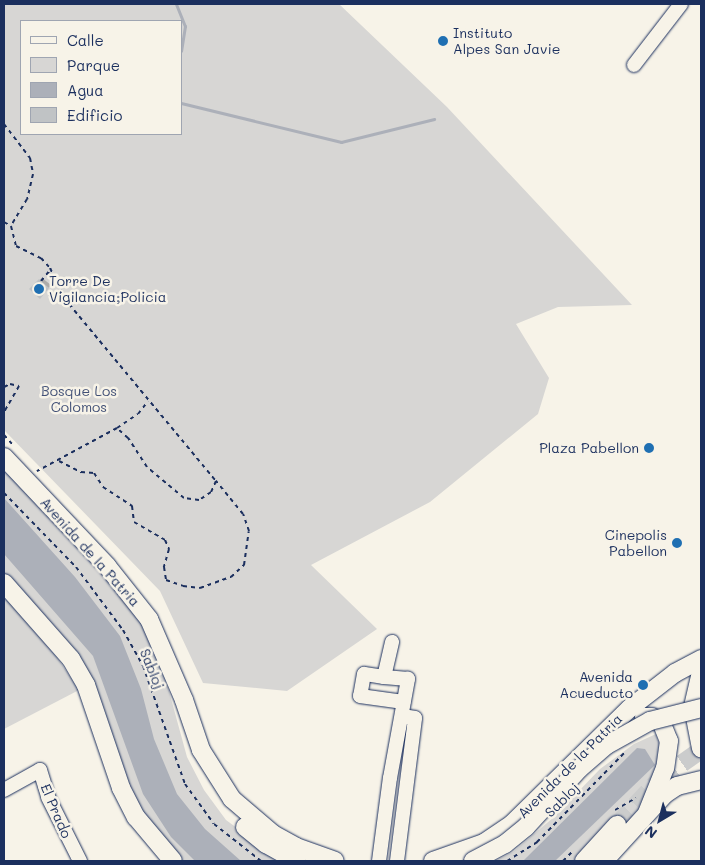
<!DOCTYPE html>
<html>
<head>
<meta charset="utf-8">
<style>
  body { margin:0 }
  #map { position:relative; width:705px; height:865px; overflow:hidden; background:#f7f3e8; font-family:Mali,sans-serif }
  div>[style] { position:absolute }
  .green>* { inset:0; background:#d7d6d4 }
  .water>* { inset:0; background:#acb0b9 }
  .shadow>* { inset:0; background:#0003 }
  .stream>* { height:3px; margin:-1.5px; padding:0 1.5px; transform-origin:1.5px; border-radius:1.5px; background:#acb0b9 }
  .building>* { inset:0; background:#c0c3c5 }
  .major-tunnel>* { height:18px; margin-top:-9px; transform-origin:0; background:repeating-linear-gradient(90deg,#cbcccc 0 18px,transparent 0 27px) }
  .path>* { height:2px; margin-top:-1px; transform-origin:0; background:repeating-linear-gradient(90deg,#1b2f5e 0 4px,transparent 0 8px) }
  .roads { filter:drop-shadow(0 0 1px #1b2f5e) drop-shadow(0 0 1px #1b2f5e) }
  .minor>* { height:14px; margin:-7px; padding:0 7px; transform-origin:7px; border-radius:7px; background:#f7f3e8 }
  .major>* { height:18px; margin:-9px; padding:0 9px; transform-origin:9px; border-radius:9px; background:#f7f3e8 }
  .bridges { filter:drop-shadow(0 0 1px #1b2f5e) drop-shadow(0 0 1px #1b2f5e) }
  .major-bridge>* { height:18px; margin:-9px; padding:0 9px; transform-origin:9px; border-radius:9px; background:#f7f3e8 }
  .dots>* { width:14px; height:14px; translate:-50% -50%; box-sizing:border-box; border:2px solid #f7f3e8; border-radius:50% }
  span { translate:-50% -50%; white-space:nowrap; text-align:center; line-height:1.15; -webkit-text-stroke:5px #f7f3e8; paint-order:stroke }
  .poi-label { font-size:14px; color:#1b2f5e }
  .left { translate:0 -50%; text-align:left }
  .right { translate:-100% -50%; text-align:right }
  .park-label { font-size:14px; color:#415076 }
  .street-label { font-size:14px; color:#1b2f5e }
  .frame { position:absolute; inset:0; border:5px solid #1b2f5e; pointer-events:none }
  .legend { position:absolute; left:20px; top:20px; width:162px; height:115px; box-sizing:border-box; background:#f7f3e8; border:1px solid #9fa5b1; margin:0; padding:6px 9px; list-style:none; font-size:15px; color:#1b2f5e }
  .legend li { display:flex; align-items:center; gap:10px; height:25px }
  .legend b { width:25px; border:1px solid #9fa5b1 }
  .north { position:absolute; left:635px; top:795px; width:50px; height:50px; -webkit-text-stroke:4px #f7f3e8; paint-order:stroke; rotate:217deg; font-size:14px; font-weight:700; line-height:20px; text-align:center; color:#1b2f5e }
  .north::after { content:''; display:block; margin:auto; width:18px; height:22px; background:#1b2f5e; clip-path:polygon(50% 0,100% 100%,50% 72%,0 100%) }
</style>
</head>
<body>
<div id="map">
  <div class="green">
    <i style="clip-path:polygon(evenodd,4px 4px,339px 4px,447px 107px,632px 305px,558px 307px,516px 324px,549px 378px,538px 414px,430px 502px,311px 565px,377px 629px,287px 691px,203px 683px,160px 591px,4px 430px,4px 4px,21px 21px,181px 21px,181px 134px,21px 134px,21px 21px)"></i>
    <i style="clip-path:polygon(4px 467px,128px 600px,158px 651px,187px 757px,204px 790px,226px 820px,282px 861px,176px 861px,126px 792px,94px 699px,4px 579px)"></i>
    <i style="clip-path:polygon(4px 596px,42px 635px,79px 690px,4px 729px)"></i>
    <i style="clip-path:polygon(656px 734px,662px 753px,645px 803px,623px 831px,575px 861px,495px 861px,513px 852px,554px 817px,600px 769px,634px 744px)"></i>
  </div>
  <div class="water">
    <i style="clip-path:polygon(4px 498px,75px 577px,120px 636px,141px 689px,154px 739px,177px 794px,205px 829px,241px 861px,195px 861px,171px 837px,143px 794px,93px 656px,4px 554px)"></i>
    <i style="clip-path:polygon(637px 748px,645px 749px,655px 765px,555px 861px,523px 861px)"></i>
  </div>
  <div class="shadow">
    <i style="clip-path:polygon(42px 278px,51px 285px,40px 297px,31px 289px)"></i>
  </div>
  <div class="stream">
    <i style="left:176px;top:4px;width:24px;rotate:68deg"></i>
    <i style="left:185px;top:26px;width:25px;rotate:99deg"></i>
    <i style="left:181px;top:103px;width:165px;rotate:13.7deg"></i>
    <i style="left:341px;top:142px;width:96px;rotate:-13.9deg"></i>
  </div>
  <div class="building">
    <i style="clip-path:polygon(39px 279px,49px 288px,40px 299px,29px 289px)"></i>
  </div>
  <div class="major-tunnel">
    <i style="left:617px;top:825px;width:63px;rotate:-46.9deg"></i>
    <i style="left:660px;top:779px;width:50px;rotate:-35.3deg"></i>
  </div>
  <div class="path">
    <i style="left:4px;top:124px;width:43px;rotate:52.6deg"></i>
    <i style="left:30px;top:158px;width:16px;rotate:79deg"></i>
    <i style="left:33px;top:174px;width:26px;rotate:103deg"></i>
    <i style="left:27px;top:199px;width:31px;rotate:121deg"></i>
    <i style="left:11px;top:226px;width:21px;rotate:76deg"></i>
    <i style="left:16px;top:246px;width:28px;rotate:26deg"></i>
    <i style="left:41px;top:258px;width:13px;rotate:48deg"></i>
    <i style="left:50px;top:268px;width:33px;rotate:65deg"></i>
    <i style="left:64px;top:298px;width:238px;rotate:50.3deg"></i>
    <i style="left:216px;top:481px;width:12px;rotate:114deg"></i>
    <i style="left:211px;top:492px;width:14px;rotate:146deg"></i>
    <i style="left:199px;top:500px;width:15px;rotate:-172deg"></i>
    <i style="left:184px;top:498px;width:48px;rotate:-140deg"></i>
    <i style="left:147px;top:467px;width:35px;rotate:-123deg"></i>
    <i style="left:128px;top:438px;width:15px;rotate:-138deg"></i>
    <i style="left:117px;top:428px;width:91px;rotate:151.7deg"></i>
    <i style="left:4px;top:222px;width:8px;rotate:30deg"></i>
    <i style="left:41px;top:281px;width:16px;rotate:-50deg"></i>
    <i style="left:4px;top:387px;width:7px;rotate:-27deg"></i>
    <i style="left:10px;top:384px;width:9px;rotate:13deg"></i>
    <i style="left:19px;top:386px;width:30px;rotate:120deg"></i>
    <i style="left:117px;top:428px;width:25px;rotate:-34deg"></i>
    <i style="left:138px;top:414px;width:16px;rotate:-52deg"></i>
    <i style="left:4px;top:435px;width:15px;rotate:48deg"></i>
    <i style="left:59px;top:461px;width:25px;rotate:27deg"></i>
    <i style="left:81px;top:472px;width:13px;rotate:4deg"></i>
    <i style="left:94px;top:473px;width:17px;rotate:57deg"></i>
    <i style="left:103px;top:487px;width:35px;rotate:33deg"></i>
    <i style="left:132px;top:506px;width:16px;rotate:83deg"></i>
    <i style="left:134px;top:522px;width:36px;rotate:30deg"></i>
    <i style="left:165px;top:540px;width:10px;rotate:66deg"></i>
    <i style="left:169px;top:549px;width:19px;rotate:106deg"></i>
    <i style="left:164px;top:567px;width:13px;rotate:81deg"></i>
    <i style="left:166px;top:580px;width:18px;rotate:19deg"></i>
    <i style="left:183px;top:586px;width:17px;rotate:7deg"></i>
    <i style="left:200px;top:588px;width:33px;rotate:-20deg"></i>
    <i style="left:231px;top:577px;width:18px;rotate:-43deg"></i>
    <i style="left:244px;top:565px;width:34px;rotate:-82deg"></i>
    <i style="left:249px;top:531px;width:18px;rotate:-109deg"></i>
    <i style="left:243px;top:514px;width:43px;rotate:-129.3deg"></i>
    <i style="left:4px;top:493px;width:103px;rotate:45.8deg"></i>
    <i style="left:76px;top:567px;width:79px;rotate:53.3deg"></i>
    <i style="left:123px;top:630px;width:41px;rotate:60.9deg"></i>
    <i style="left:143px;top:666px;width:125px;rotate:70.4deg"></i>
    <i style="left:185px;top:784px;width:49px;rotate:54.1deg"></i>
    <i style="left:214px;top:824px;width:60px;rotate:38.2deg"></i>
    <i style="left:615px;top:810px;width:24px;rotate:-30deg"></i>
    <i style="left:507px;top:861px;width:36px;rotate:-32deg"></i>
    <i style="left:537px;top:842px;width:126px;rotate:-45.6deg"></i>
    <i style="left:563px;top:861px;width:13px;rotate:-45deg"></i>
  </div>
  <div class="roads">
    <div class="minor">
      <i style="left:634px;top:65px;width:77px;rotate:-52.4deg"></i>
      <i style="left:384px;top:677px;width:20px;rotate:-171deg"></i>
      <i style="left:364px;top:674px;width:22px;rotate:100deg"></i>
      <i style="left:360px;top:696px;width:44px;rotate:7.8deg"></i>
      <i style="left:4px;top:790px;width:41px;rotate:-29.1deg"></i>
      <i style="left:40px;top:770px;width:28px;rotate:73deg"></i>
      <i style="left:48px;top:797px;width:72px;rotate:63.4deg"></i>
      <i style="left:379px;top:861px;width:84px;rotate:-82.5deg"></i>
      <i style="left:390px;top:778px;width:101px;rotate:-79.7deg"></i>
      <i style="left:408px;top:679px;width:24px;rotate:-175deg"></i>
      <i style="left:384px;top:677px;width:36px;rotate:-77deg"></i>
      <i style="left:397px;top:861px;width:144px;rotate:-82.8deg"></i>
      <i style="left:415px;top:718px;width:13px;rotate:-171deg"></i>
    </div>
    <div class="major">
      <i style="left:4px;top:457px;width:150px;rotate:46.6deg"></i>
      <i style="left:107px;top:566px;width:68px;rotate:51.6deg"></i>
      <i style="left:149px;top:619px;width:88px;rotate:66.6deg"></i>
      <i style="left:184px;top:700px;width:53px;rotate:71.2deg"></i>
      <i style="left:201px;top:750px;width:58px;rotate:57.7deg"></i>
      <i style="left:232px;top:799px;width:54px;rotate:40.5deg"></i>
      <i style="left:273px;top:834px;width:26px;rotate:29deg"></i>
      <i style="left:296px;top:847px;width:41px;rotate:19.7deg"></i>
      <i style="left:4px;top:583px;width:101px;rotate:48.6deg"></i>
      <i style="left:71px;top:659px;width:30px;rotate:60deg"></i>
      <i style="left:86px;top:685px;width:109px;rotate:71.2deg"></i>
      <i style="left:121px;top:788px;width:33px;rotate:63deg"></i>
      <i style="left:136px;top:817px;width:57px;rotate:49.9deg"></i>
      <i style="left:701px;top:672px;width:36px;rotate:103deg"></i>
      <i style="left:693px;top:707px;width:42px;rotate:79deg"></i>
      <i style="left:644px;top:717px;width:8px"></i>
      <i style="left:652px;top:717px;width:12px;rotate:35deg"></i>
      <i style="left:662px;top:724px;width:18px;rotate:68deg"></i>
      <i style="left:669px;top:741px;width:27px;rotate:98deg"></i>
      <i style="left:665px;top:768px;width:48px;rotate:111.8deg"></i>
      <i style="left:245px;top:827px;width:27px;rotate:39deg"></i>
      <i style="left:266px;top:844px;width:35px;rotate:29deg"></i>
      <i style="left:433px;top:861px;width:54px;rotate:-19.4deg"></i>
      <i style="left:484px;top:843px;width:34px;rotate:-34deg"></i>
      <i style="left:512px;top:824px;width:165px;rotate:-44.5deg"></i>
      <i style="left:630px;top:708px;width:57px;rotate:-37.9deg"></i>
      <i style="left:675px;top:673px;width:30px;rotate:-28deg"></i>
      <i style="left:584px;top:861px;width:49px;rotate:-47.5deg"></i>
      <i style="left:604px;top:861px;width:91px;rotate:-47.7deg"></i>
      <i style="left:665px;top:794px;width:14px;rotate:-34deg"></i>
      <i style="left:677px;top:786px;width:25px;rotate:-14deg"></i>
    </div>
  </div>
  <div class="bridges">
    <div class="major-bridge">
      <i style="left:473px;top:861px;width:36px;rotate:-28deg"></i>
      <i style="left:505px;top:844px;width:27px;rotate:-39deg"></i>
      <i style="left:526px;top:827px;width:79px;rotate:-47.6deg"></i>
      <i style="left:579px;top:769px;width:37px;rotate:-41deg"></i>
      <i style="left:607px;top:745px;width:49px;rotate:-29.2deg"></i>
      <i style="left:650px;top:721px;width:53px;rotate:-14.3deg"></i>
    </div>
  </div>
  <div class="dots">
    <i style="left:443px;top:41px;background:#1f6fb2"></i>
    <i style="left:39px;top:289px;background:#1f6fb2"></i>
    <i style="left:649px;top:448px;background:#1f6fb2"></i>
    <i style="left:677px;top:543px;background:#1f6fb2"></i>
    <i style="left:643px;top:685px;background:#1f6fb2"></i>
  </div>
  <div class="poi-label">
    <span class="left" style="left:453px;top:41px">Instituto<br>Alpes San Javie</span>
    <span class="left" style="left:49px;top:289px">Torre De<br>Vigilancia;Policia</span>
    <span class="right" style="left:639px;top:448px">Plaza Pabellon</span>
    <span class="right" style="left:667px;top:543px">Cinepolis<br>Pabellon</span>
    <span class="right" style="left:633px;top:685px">Avenida<br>Acueducto</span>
  </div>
  <div class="park-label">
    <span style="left:79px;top:399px">Bosque Los<br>Colomos</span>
  </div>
  <div class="street-label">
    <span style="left:90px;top:552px;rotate:48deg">Avenida de la Patria</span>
    <span style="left:152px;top:669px;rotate:68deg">Sabloj</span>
    <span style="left:570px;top:766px;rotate:-45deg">Avenida de la Patria</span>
    <span style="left:562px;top:800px;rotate:-45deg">Sabloj</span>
    <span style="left:56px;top:811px;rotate:67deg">El Prado</span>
  </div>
  <div class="frame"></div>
  <ul class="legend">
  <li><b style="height:6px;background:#f7f3e8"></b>Calle</li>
  <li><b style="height:14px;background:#d7d6d4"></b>Parque</li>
  <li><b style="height:14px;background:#acb0b9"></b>Agua</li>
  <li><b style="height:14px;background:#c0c3c5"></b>Edificio</li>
  </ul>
  <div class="north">N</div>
</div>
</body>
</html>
